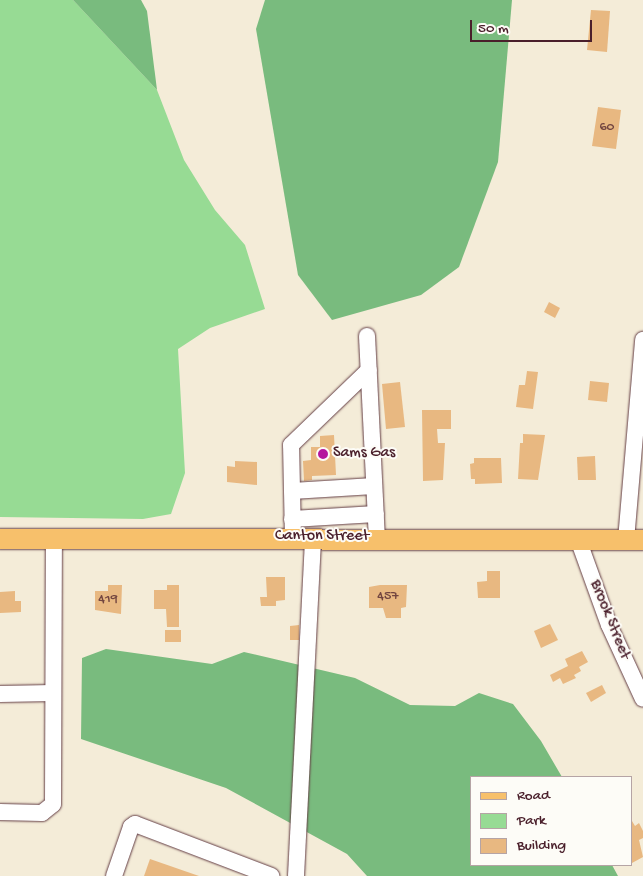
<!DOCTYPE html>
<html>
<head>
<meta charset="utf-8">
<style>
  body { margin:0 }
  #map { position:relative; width:643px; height:876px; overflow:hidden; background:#f4ecd8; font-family:"Gochi Hand",sans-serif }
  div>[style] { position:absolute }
  .green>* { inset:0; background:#97db94 }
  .forest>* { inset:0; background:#79bb7e }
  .building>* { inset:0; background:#e8b881 }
  .roads { filter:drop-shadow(0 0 1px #643e45) drop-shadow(0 0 1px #643e45) }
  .minor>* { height:16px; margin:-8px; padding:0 8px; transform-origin:8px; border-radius:8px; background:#fff }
  .major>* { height:20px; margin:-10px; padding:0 10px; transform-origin:10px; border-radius:10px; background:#f7c06b }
  .dots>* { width:14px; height:14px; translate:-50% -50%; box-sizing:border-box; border:2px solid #fdfcf7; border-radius:50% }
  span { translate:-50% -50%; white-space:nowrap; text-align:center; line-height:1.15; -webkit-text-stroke:4px #fdfcf7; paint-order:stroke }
  .number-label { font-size:14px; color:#724540 }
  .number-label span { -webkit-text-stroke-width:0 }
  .poi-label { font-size:16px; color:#4a1f2b }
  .left { translate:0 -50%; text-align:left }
  .street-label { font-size:16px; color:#4a1f2b }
  .legend { position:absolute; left:470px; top:776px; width:162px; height:90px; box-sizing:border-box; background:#fdfcf7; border:1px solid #b5a4a5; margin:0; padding:6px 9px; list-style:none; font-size:15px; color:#4a1f2b }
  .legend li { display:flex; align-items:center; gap:10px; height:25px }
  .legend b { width:25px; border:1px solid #b5a4a5 }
  .scale { position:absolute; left:470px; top:20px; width:122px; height:22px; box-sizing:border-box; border:2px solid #4a1f2b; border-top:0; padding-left:6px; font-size:15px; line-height:18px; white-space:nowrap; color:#4a1f2b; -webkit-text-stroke:4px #fdfcf7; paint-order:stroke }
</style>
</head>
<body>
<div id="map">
  <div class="green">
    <i style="clip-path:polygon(0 0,73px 0,157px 90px,184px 160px,215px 210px,245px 245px,265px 309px,210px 328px,178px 349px,185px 473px,171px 514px,143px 519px,0 517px)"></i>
  </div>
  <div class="forest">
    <i style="clip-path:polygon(73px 0,141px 0,147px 11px,157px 90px)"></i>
    <i style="clip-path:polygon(265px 0,512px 0,498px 162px,459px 267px,421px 295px,332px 320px,298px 275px,256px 29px)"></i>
    <i style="clip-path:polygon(106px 649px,212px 664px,244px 652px,355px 678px,410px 705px,455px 706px,479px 693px,513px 704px,541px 741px,562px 777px,472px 777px,472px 865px,612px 865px,618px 876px,367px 876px,347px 854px,226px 788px,81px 739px,82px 658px)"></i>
  </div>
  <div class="building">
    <i style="clip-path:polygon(591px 10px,610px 11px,607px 52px,587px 50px)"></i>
    <i style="clip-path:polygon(598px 107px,621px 110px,616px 149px,592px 146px)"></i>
    <i style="clip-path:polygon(549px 302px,560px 308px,555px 318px,544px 312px)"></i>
    <i style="clip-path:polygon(527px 371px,538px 372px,533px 409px,516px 407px,519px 385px,525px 385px)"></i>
    <i style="clip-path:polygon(590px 381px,609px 383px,607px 402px,588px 400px)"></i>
    <i style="clip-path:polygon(400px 382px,405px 427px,386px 429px,382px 384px)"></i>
    <i style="clip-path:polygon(422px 410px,451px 410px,451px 429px,437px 429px,438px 443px,445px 443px,443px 480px,423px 481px)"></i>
    <i style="clip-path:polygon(523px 434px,545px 435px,538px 480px,518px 479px,520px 443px,523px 443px)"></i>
    <i style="clip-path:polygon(334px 435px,336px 475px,312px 476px,312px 480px,304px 481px,303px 461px,311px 460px,311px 447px,320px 447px,320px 436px)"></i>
    <i style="clip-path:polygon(595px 456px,596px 480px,578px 480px,577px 457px)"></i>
    <i style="clip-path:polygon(474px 458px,501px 458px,502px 483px,475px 484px,475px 479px,471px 479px,470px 464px,474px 463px)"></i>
    <i style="clip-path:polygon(235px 461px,257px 462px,257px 485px,227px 482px,227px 466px,235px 467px)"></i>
    <i style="clip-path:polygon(487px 571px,500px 571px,500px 598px,478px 598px,477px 582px,487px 581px)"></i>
    <i style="clip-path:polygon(266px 577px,285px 577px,285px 600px,276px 601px,276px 606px,261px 606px,260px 597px,267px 597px)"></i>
    <i style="clip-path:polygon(108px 585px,122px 585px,121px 614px,95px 610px,95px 591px,108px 591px)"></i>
    <i style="clip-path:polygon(167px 585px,179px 585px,179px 627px,167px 627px,166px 609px,154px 609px,154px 590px,167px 590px)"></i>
    <i style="clip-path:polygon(380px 585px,407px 585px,406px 607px,401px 608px,401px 618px,386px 618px,383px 608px,369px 608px,369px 587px)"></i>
    <i style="clip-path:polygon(15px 591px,15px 601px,21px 601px,21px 612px,0 613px,0 592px)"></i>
    <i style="clip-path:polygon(550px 624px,558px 640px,541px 648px,534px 631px)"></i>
    <i style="clip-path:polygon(299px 625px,299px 640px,290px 640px,290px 626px)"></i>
    <i style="clip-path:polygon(165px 630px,181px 630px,181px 642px,165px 642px)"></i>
    <i style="clip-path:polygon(582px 651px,588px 662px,579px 667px,581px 671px,574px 675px,576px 678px,563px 684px,560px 678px,553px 682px,550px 675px,568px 666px,565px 659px)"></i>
    <i style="clip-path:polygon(602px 685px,606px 693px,591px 702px,586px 693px)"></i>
    <i style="clip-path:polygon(632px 821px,635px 826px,639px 823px,643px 831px,643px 838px,639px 840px,643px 857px,632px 863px)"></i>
    <i style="clip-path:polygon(150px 859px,199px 876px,144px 876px)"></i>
  </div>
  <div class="roads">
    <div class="minor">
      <i style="left:367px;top:336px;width:201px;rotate:87.2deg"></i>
      <i style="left:292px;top:491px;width:82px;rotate:-3.5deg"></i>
      <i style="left:292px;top:519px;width:84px;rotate:-3.4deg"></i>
      <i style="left:293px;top:538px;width:93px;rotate:-91.2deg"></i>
      <i style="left:291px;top:445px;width:108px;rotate:-43.9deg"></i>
      <i style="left:578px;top:539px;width:91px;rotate:70.2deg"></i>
      <i style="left:609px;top:625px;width:81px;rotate:65.3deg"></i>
      <i style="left:626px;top:540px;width:201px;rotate:-85.1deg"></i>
      <i style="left:0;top:694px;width:53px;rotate:-1.1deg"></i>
      <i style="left:0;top:812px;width:42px;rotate:1.4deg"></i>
      <i style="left:42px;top:813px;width:14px;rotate:-39deg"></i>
      <i style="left:53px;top:804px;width:266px;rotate:-89.8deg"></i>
      <i style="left:114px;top:876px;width:52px;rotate:-70.9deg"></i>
      <i style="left:131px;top:827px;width:5px;rotate:-37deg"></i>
      <i style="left:135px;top:824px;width:146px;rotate:20.9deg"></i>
      <i style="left:296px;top:876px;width:338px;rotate:-87.1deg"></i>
    </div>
    <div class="major">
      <i style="left:0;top:539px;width:643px;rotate:0.09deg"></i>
    </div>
  </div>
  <div class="dots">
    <i style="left:323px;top:454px;background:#b5179e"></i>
  </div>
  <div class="number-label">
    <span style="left:607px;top:128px">60</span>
    <span style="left:388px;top:597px">457</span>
    <span style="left:108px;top:600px">419</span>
  </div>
  <div class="poi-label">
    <span class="left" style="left:333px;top:454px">Sams Gas</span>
  </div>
  <div class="street-label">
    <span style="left:322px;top:537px">Canton Street</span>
    <span style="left:609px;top:620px;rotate:68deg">Brook Street</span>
  </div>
  <ul class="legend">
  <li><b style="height:6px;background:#f7c06b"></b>Road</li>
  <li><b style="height:14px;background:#97db94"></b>Park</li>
  <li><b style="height:14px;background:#e8b881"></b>Building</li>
  </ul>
  <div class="scale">50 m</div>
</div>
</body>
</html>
